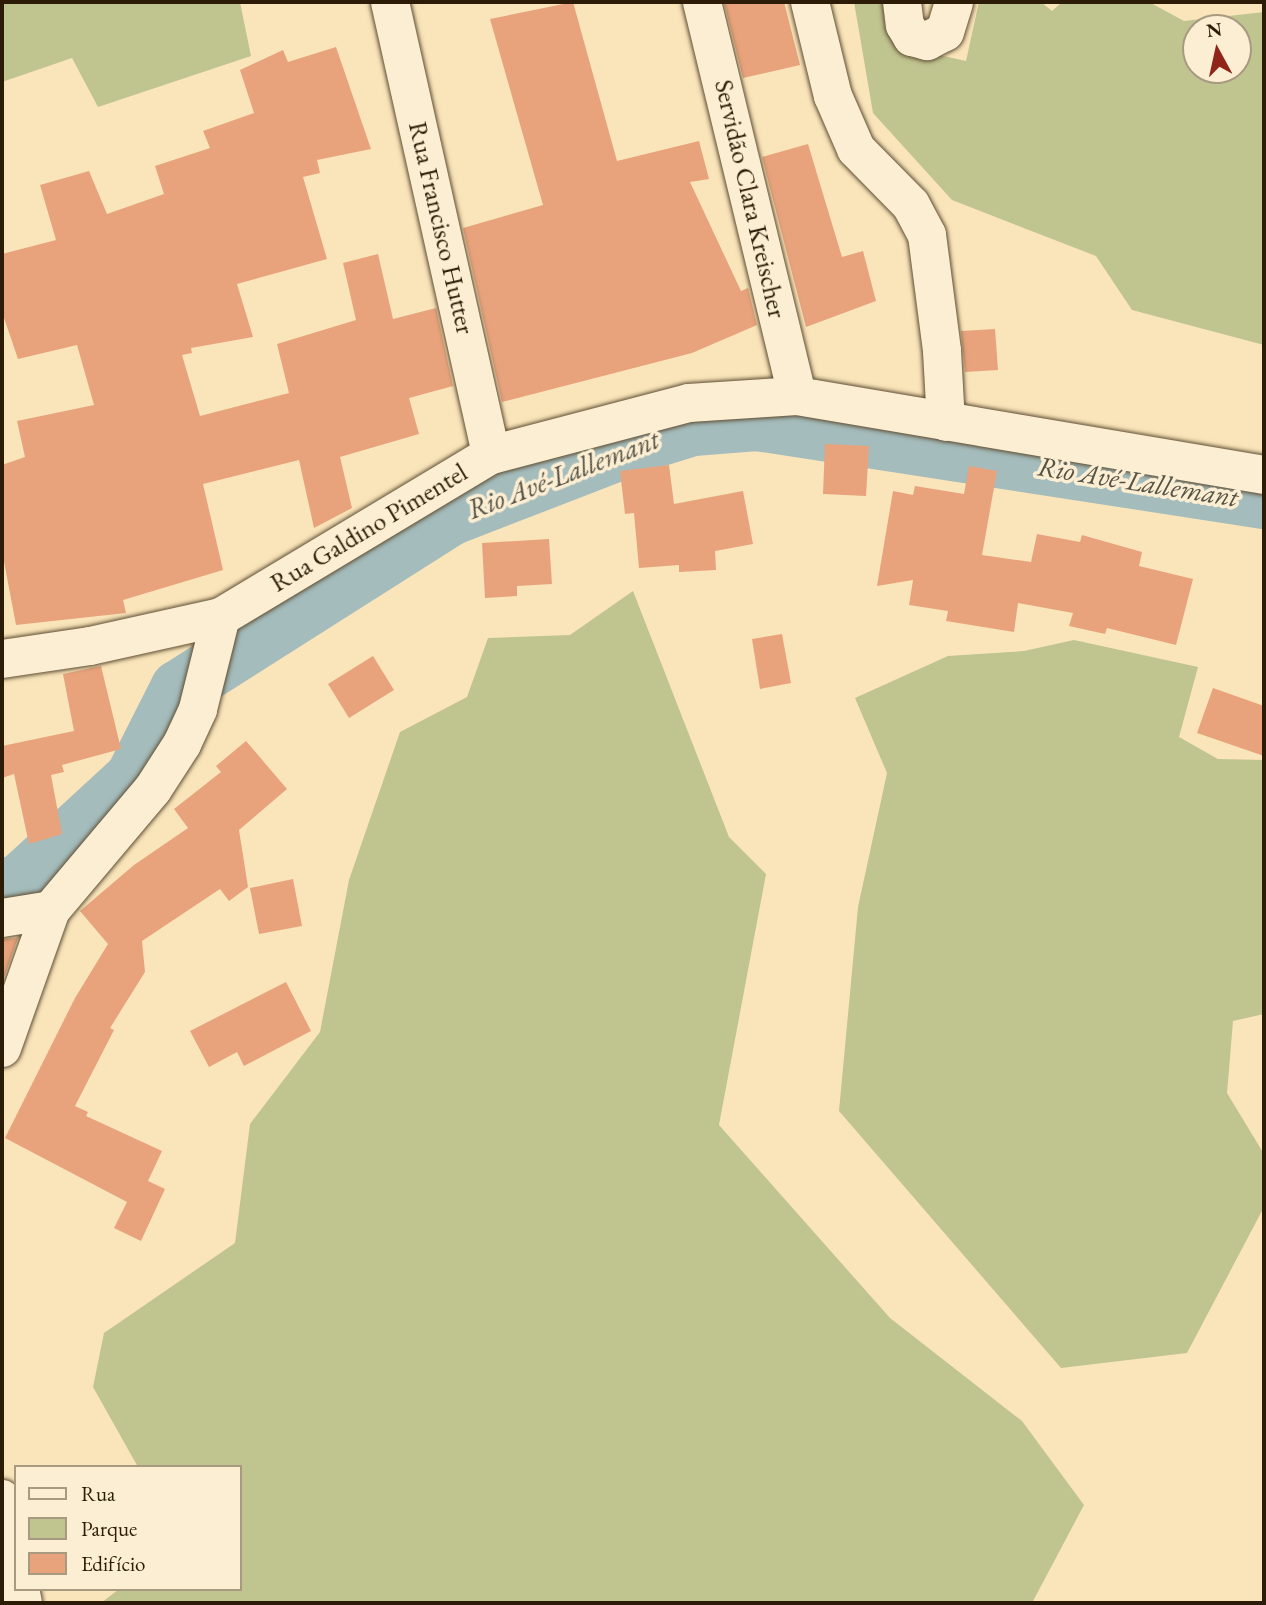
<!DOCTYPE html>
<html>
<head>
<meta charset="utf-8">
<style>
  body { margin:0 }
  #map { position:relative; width:1266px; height:1605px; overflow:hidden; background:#fae5ba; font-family:"EB Garamond",serif }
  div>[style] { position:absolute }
  .green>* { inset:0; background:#c0c48f }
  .river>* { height:58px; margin:-29px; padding:0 29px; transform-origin:29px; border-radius:29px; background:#a4bcbc }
  .building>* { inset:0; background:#e8a37c }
  .roads { filter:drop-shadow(0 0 2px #5f4e34) drop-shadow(0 0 2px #5f4e34) }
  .minor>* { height:38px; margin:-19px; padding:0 19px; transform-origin:19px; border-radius:19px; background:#fceed2 }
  span { translate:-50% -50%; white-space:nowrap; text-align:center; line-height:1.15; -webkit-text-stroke:7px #fceed2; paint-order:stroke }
  .street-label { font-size:26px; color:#2b1b07 }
  .water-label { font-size:28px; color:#555346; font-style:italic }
  .frame { position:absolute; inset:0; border:4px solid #2b1b07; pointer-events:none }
  .legend { position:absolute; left:14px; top:1465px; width:228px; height:126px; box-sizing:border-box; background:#fceed2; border:2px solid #a89a81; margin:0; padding:9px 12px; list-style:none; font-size:21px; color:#2b1b07 }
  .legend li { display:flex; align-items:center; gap:14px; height:35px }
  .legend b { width:35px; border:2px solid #a89a81 }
  .north { position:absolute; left:1182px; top:14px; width:70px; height:70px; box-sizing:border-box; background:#fceed2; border:2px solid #a89a81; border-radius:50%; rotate:352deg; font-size:19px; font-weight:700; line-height:28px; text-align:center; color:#2b1b07 }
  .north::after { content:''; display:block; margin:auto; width:24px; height:32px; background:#8f2418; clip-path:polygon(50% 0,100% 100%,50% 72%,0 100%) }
</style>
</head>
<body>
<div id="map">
  <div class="green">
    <i style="clip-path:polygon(2px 2px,240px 2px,251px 56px,98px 107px,72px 58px,2px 82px)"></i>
    <i style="clip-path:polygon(evenodd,854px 2px,890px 2px,898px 46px,966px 61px,979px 2px,1041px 2px,1052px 11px,1062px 2px,1149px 2px,1184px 21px,1264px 12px,1264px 345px,1132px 310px,1096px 256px,952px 200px,873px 113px,854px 2px,1196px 28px,1238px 28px,1238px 70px,1196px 70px,1196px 28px)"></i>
    <i style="clip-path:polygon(633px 591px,729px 837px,766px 874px,719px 1125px,890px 1318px,1022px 1421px,1084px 1505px,1032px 1603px,101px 1603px,119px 1589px,240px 1589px,240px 1467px,138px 1467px,93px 1387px,104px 1333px,235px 1243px,250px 1124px,320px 1032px,349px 880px,400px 732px,467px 697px,488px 638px,570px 635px)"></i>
    <i style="clip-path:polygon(1074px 640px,1198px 667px,1179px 737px,1218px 759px,1264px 760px,1264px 1014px,1233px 1021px,1227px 1093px,1264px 1154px,1264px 1207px,1187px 1353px,1061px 1368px,839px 1111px,858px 907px,887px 773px,855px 698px,948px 656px,1024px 651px)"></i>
  </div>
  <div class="river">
    <i style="left:2px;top:889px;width:20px;rotate:-20deg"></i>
    <i style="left:21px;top:882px;width:154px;rotate:-42.6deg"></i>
    <i style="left:134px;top:778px;width:100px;rotate:-63.2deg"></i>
    <i style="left:179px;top:689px;width:321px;rotate:-32.4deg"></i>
    <i style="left:450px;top:517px;width:205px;rotate:-21.2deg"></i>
    <i style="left:641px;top:443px;width:54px;rotate:-17.1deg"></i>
    <i style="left:693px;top:427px;width:64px;rotate:-4.5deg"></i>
    <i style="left:757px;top:422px;width:513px;rotate:8.75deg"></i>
  </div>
  <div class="building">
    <i style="clip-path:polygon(573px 2px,617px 161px,699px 141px,709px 179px,690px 182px,741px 291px,748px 288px,757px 325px,692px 353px,502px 402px,463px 228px,543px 205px,490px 19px)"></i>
    <i style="clip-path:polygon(724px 2px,784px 2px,800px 65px,743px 78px)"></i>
    <i style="clip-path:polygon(336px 47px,371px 149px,317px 160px,320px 173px,303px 177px,327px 259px,237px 284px,253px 337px,191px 348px,192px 353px,182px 355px,200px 416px,289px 393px,277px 344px,356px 320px,343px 263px,378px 254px,393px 319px,436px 308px,453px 386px,409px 398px,419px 434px,340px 457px,352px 508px,314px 528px,299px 460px,203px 484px,223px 570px,123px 600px,126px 613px,16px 625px,2px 551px,2px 465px,25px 457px,17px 421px,94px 405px,77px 345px,18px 359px,2px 312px,2px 254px,56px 240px,40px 185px,89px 171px,107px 214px,164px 194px,155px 166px,210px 148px,203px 131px,254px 113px,240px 70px,283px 50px,288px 62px)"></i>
    <i style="clip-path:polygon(808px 144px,842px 257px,863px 251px,876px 301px,806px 327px,762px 157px)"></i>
    <i style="clip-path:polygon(995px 329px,998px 370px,965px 372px,961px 331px)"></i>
    <i style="clip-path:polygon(825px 444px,869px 446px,866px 496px,823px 494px)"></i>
    <i style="clip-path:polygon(669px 465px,674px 504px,743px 491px,753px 544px,715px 551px,716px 570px,679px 572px,679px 565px,639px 568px,634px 513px,625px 514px,620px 471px)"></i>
    <i style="clip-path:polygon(969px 466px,997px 471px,982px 555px,1031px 562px,1037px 534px,1080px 542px,1082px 535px,1142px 552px,1139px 566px,1193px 579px,1176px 645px,1107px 628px,1105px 634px,1069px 626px,1073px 613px,1018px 603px,1014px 632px,946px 621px,948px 611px,909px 605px,913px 580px,877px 586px,893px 491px,913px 495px,915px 486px,964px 494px)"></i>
    <i style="clip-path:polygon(549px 539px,552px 584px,517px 586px,517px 596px,485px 598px,482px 543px)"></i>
    <i style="clip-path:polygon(782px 634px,791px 683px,760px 689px,752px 639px)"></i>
    <i style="clip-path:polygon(373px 656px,394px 690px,349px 718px,328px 684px)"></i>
    <i style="clip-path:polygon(101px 666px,121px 749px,62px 765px,64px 772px,51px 775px,62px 834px,29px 844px,14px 774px,2px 778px,2px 746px,74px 731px,63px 674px)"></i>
    <i style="clip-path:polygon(1213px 688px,1264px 706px,1264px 756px,1197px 733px)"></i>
    <i style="clip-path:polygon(246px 741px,287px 789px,239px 830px,248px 887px,229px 901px,220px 889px,142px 941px,145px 972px,110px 1028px,114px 1030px,75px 1106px,88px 1112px,86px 1116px,162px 1151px,148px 1181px,165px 1189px,141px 1241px,114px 1228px,127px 1202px,5px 1138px,75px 998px,108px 944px,80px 911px,134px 865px,188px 828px,174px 809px,221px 772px,216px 766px)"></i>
    <i style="clip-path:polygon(293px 879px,302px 926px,259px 934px,250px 888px)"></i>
    <i style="clip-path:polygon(18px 938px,2px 983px,2px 939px)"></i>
    <i style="clip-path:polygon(286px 982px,311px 1031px,244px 1066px,237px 1052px,209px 1067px,190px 1031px)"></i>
  </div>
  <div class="roads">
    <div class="minor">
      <i style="left:390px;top:2px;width:464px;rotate:77.4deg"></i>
      <i style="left:702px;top:2px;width:405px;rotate:76.4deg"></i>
      <i style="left:810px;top:2px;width:97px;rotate:76.3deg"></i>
      <i style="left:833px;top:96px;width:58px;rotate:66.5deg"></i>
      <i style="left:856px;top:149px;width:78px;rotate:45.5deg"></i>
      <i style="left:911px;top:205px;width:34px;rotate:62deg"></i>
      <i style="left:927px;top:235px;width:117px;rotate:82.6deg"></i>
      <i style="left:942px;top:351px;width:71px;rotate:86.8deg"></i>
      <i style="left:902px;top:2px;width:23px;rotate:83deg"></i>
      <i style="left:905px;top:25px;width:14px;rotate:60deg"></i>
      <i style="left:912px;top:37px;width:16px;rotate:15deg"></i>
      <i style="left:927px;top:41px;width:20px;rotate:-27deg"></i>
      <i style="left:945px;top:32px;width:31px;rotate:-73deg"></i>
      <i style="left:2px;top:659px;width:89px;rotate:-8.4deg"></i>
      <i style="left:90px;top:646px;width:134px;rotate:-12.5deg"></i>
      <i style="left:221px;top:617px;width:315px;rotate:-31deg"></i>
      <i style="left:491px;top:455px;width:205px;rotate:-14.7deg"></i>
      <i style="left:689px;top:403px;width:108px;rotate:-3.7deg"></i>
      <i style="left:797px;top:396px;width:474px;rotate:9.6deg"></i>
      <i style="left:2px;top:918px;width:50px;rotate:-9.3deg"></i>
      <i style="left:2px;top:1048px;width:146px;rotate:-70.5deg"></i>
      <i style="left:51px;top:910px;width:158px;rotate:-49.9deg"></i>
      <i style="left:153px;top:789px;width:54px;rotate:-57.2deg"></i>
      <i style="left:182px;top:744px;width:38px;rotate:-65deg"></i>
      <i style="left:198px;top:709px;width:95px;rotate:-76deg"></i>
      <i style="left:2px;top:1499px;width:69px;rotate:78.4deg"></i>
      <i style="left:20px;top:1589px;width:14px;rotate:78deg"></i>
    </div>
  </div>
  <div class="street-label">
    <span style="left:750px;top:199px;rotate:77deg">Servidão Clara Kreischer</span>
    <span style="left:441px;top:228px;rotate:77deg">Rua Francisco Hutter</span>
    <span style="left:369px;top:528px;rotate:-31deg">Rua Galdino Pimentel</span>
  </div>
  <div class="water-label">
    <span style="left:563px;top:474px;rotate:-21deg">Rio Avé‐Lallemant</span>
    <span style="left:1138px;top:481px;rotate:9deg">Rio Avé‐Lallemant</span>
  </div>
  <div class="frame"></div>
  <ul class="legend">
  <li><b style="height:9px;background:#fceed2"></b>Rua</li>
  <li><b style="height:19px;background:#c0c48f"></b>Parque</li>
  <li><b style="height:19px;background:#e8a37c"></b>Edifício</li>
  </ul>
  <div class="north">N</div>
</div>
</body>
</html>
